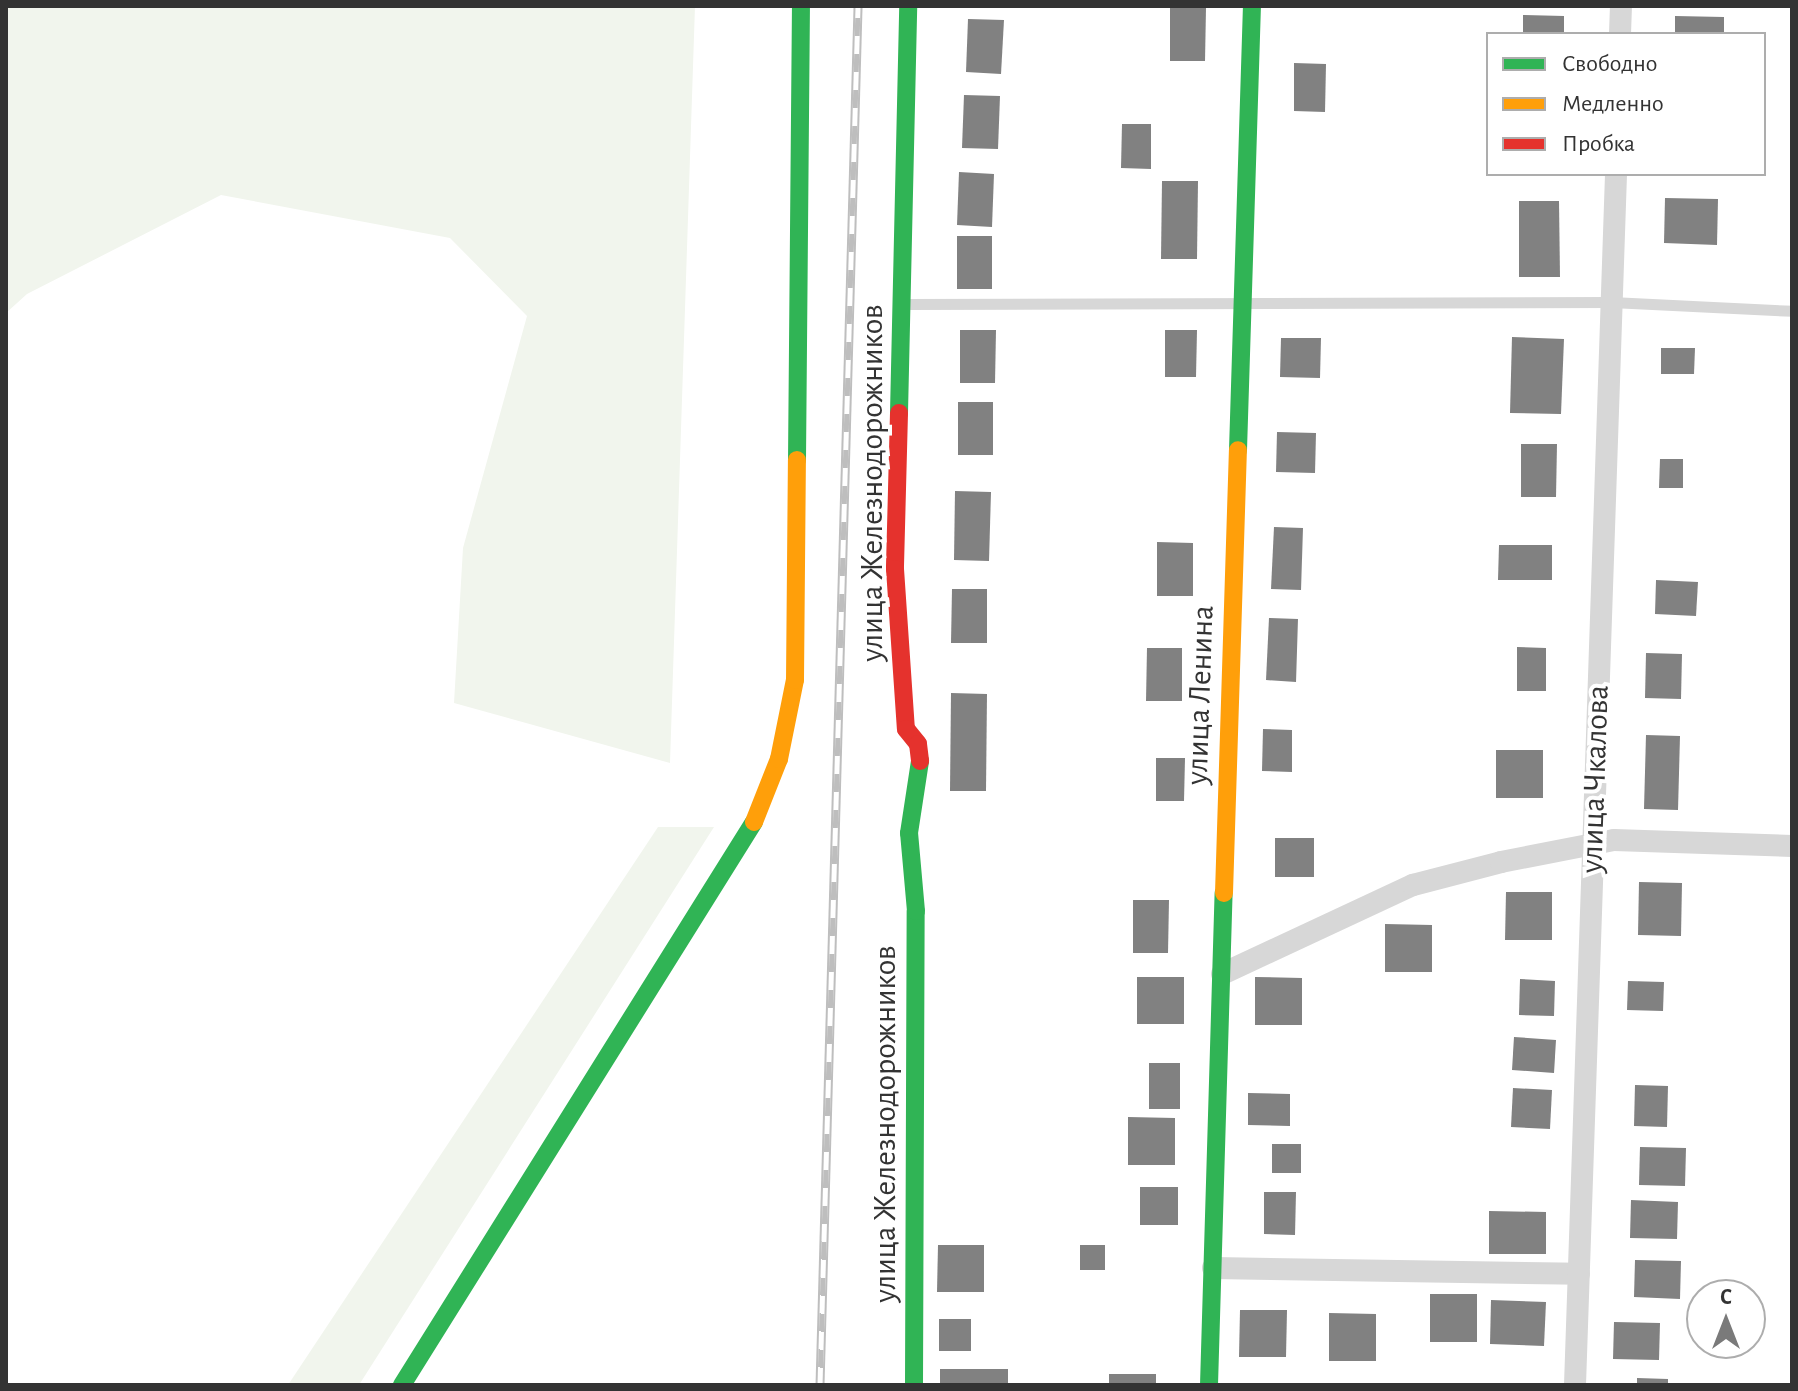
<!DOCTYPE html>
<html>
<head>
<meta charset="utf-8">
<style>
  body { margin:0 }
  #map { position:relative; width:1798px; height:1391px; overflow:hidden; background:#fff; font-family:"Alegreya Sans",sans-serif }
  div>[style] { position:absolute }
  .green>* { inset:0; background:#f1f5ed }
  .building>* { inset:0; background:#818181 }
  .lane>* { height:11px; margin:-5.5px; padding:0 5.5px; transform-origin:5.5px; border-radius:5.5px; background:#d7d7d7 }
  .street>* { height:22px; margin:-11px; padding:0 11px; transform-origin:11px; border-radius:11px; background:#d7d7d7 }
  .fast>* { height:18px; margin:-9px; padding:0 9px; transform-origin:9px; border-radius:9px; background:#30b455 }
  .slow>* { height:18px; margin:-9px; padding:0 9px; transform-origin:9px; border-radius:9px; background:#ff9f0a }
  .jam>* { height:18px; margin:-9px; padding:0 9px; transform-origin:9px; border-radius:9px; background:#e5322d }
  .rail>* { height:9px; margin-top:-4.5px; transform-origin:0; background:repeating-linear-gradient(90deg,#fff 0 18px,#bebebe 0 36px); box-sizing:border-box; border-block:2px solid #bebebe }
  span { translate:-50% -50%; white-space:nowrap; text-align:center; line-height:1.15; -webkit-text-stroke:8px #fff; paint-order:stroke }
  .street-label { font-size:32px; color:#333 }
  .frame { position:absolute; inset:0; border:8px solid #333; pointer-events:none }
  .legend { position:absolute; left:1486px; top:32px; width:280px; height:144px; box-sizing:border-box; background:#fff; border:2px solid #adadad; margin:0; padding:10px 14px; list-style:none; font-size:24px; color:#333 }
  .legend li { display:flex; align-items:center; gap:16px; height:40px }
  .legend b { width:40px; border:2px solid #adadad }
  .north { position:absolute; left:1686px; top:1279px; width:80px; height:80px; box-sizing:border-box; background:#fff; border:2px solid #adadad; border-radius:50%; rotate:0deg; font-size:22px; font-weight:700; line-height:32px; text-align:center; color:#333 }
  .north::after { content:''; display:block; margin:auto; width:28px; height:36px; background:#7a7a7a; clip-path:polygon(50% 0,100% 100%,50% 72%,0 100%) }
</style>
</head>
<body>
<div id="map">
  <div class="green">
    <i style="clip-path:polygon(6px 6px,695px 6px,670px 763px,454px 703px,463px 548px,527px 316px,450px 238px,221px 195px,27px 294px,6px 313px)"></i>
    <i style="clip-path:polygon(658px 827px,714px 827px,359px 1385px,288px 1385px)"></i>
  </div>
  <div class="building">
    <i style="clip-path:polygon(1170px 8px,1206px 8px,1205px 61px,1170px 61px)"></i>
    <i style="clip-path:polygon(1523px 15px,1564px 16px,1564px 34px,1523px 34px)"></i>
    <i style="clip-path:polygon(1675px 16px,1724px 17px,1724px 34px,1675px 34px)"></i>
    <i style="clip-path:polygon(968px 19px,1004px 20px,1001px 74px,966px 72px)"></i>
    <i style="clip-path:polygon(1294px 63px,1326px 64px,1325px 112px,1294px 111px)"></i>
    <i style="clip-path:polygon(964px 95px,1000px 96px,998px 149px,962px 148px)"></i>
    <i style="clip-path:polygon(1122px 124px,1151px 124px,1151px 169px,1121px 168px)"></i>
    <i style="clip-path:polygon(959px 172px,994px 174px,992px 227px,957px 225px)"></i>
    <i style="clip-path:polygon(1162px 181px,1198px 181px,1197px 259px,1161px 259px)"></i>
    <i style="clip-path:polygon(1665px 198px,1718px 199px,1717px 245px,1664px 243px)"></i>
    <i style="clip-path:polygon(1519px 201px,1559px 201px,1560px 277px,1519px 277px)"></i>
    <i style="clip-path:polygon(957px 236px,992px 236px,992px 289px,957px 289px)"></i>
    <i style="clip-path:polygon(960px 330px,996px 330px,995px 383px,960px 383px)"></i>
    <i style="clip-path:polygon(1165px 330px,1197px 330px,1196px 377px,1165px 377px)"></i>
    <i style="clip-path:polygon(1512px 337px,1564px 339px,1561px 414px,1510px 413px)"></i>
    <i style="clip-path:polygon(1281px 338px,1321px 338px,1320px 378px,1280px 377px)"></i>
    <i style="clip-path:polygon(1661px 348px,1695px 348px,1694px 374px,1661px 374px)"></i>
    <i style="clip-path:polygon(958px 402px,993px 402px,993px 455px,958px 455px)"></i>
    <i style="clip-path:polygon(1277px 432px,1316px 433px,1315px 473px,1276px 472px)"></i>
    <i style="clip-path:polygon(1521px 444px,1557px 444px,1556px 497px,1521px 497px)"></i>
    <i style="clip-path:polygon(1660px 459px,1683px 459px,1683px 488px,1659px 488px)"></i>
    <i style="clip-path:polygon(955px 491px,991px 492px,989px 561px,954px 560px)"></i>
    <i style="clip-path:polygon(1274px 527px,1303px 528px,1301px 590px,1271px 589px)"></i>
    <i style="clip-path:polygon(1157px 542px,1193px 543px,1193px 596px,1157px 596px)"></i>
    <i style="clip-path:polygon(1499px 545px,1552px 545px,1552px 580px,1498px 580px)"></i>
    <i style="clip-path:polygon(1656px 580px,1698px 582px,1696px 616px,1655px 614px)"></i>
    <i style="clip-path:polygon(952px 589px,987px 589px,987px 643px,951px 643px)"></i>
    <i style="clip-path:polygon(1269px 618px,1298px 619px,1296px 682px,1266px 680px)"></i>
    <i style="clip-path:polygon(1517px 647px,1546px 648px,1546px 691px,1517px 691px)"></i>
    <i style="clip-path:polygon(1147px 648px,1182px 648px,1182px 701px,1146px 701px)"></i>
    <i style="clip-path:polygon(1646px 653px,1682px 654px,1681px 699px,1645px 698px)"></i>
    <i style="clip-path:polygon(951px 693px,987px 694px,986px 791px,950px 791px)"></i>
    <i style="clip-path:polygon(1263px 729px,1292px 730px,1292px 772px,1262px 771px)"></i>
    <i style="clip-path:polygon(1646px 735px,1680px 736px,1678px 810px,1644px 809px)"></i>
    <i style="clip-path:polygon(1496px 750px,1543px 750px,1543px 798px,1496px 798px)"></i>
    <i style="clip-path:polygon(1156px 758px,1185px 758px,1184px 801px,1156px 801px)"></i>
    <i style="clip-path:polygon(1275px 838px,1314px 838px,1314px 877px,1275px 877px)"></i>
    <i style="clip-path:polygon(1639px 882px,1682px 883px,1681px 936px,1638px 935px)"></i>
    <i style="clip-path:polygon(1506px 892px,1552px 892px,1552px 940px,1505px 940px)"></i>
    <i style="clip-path:polygon(1133px 900px,1169px 900px,1168px 953px,1133px 953px)"></i>
    <i style="clip-path:polygon(1385px 924px,1432px 925px,1432px 972px,1385px 972px)"></i>
    <i style="clip-path:polygon(1137px 977px,1184px 977px,1184px 1024px,1137px 1024px)"></i>
    <i style="clip-path:polygon(1255px 977px,1302px 978px,1302px 1025px,1255px 1025px)"></i>
    <i style="clip-path:polygon(1520px 979px,1555px 981px,1554px 1016px,1519px 1015px)"></i>
    <i style="clip-path:polygon(1628px 981px,1664px 982px,1663px 1011px,1627px 1010px)"></i>
    <i style="clip-path:polygon(1514px 1037px,1556px 1040px,1554px 1073px,1512px 1070px)"></i>
    <i style="clip-path:polygon(1149px 1063px,1180px 1063px,1180px 1109px,1149px 1109px)"></i>
    <i style="clip-path:polygon(1635px 1085px,1668px 1086px,1667px 1127px,1634px 1126px)"></i>
    <i style="clip-path:polygon(1513px 1088px,1552px 1090px,1550px 1129px,1511px 1127px)"></i>
    <i style="clip-path:polygon(1248px 1093px,1290px 1094px,1290px 1126px,1248px 1125px)"></i>
    <i style="clip-path:polygon(1128px 1117px,1175px 1118px,1175px 1165px,1128px 1165px)"></i>
    <i style="clip-path:polygon(1272px 1144px,1301px 1144px,1301px 1173px,1272px 1173px)"></i>
    <i style="clip-path:polygon(1640px 1147px,1686px 1148px,1685px 1186px,1639px 1185px)"></i>
    <i style="clip-path:polygon(1140px 1187px,1178px 1187px,1178px 1225px,1140px 1225px)"></i>
    <i style="clip-path:polygon(1264px 1192px,1296px 1192px,1295px 1235px,1264px 1234px)"></i>
    <i style="clip-path:polygon(1631px 1200px,1678px 1202px,1677px 1239px,1630px 1238px)"></i>
    <i style="clip-path:polygon(1489px 1211px,1546px 1212px,1546px 1254px,1489px 1254px)"></i>
    <i style="clip-path:polygon(938px 1245px,984px 1245px,984px 1292px,937px 1292px)"></i>
    <i style="clip-path:polygon(1080px 1245px,1105px 1245px,1105px 1270px,1080px 1270px)"></i>
    <i style="clip-path:polygon(1635px 1260px,1681px 1261px,1680px 1299px,1634px 1297px)"></i>
    <i style="clip-path:polygon(1430px 1294px,1477px 1294px,1477px 1342px,1430px 1342px)"></i>
    <i style="clip-path:polygon(1491px 1300px,1546px 1302px,1544px 1346px,1490px 1344px)"></i>
    <i style="clip-path:polygon(1240px 1310px,1287px 1310px,1286px 1357px,1239px 1357px)"></i>
    <i style="clip-path:polygon(1329px 1313px,1376px 1314px,1376px 1361px,1329px 1361px)"></i>
    <i style="clip-path:polygon(939px 1319px,971px 1319px,971px 1351px,939px 1351px)"></i>
    <i style="clip-path:polygon(1614px 1322px,1660px 1323px,1659px 1360px,1613px 1359px)"></i>
    <i style="clip-path:polygon(940px 1369px,1008px 1369px,1008px 1385px,940px 1385px)"></i>
    <i style="clip-path:polygon(1109px 1374px,1156px 1374px,1156px 1385px,1109px 1385px)"></i>
    <i style="clip-path:polygon(1637px 1378px,1668px 1379px,1668px 1385px,1637px 1385px)"></i>
  </div>
  <div class="lane">
    <i style="left:905px;top:304px;width:706px;rotate:-0.16deg"></i>
    <i style="left:1611px;top:302px;width:181px;rotate:2.8deg"></i>
  </div>
  <div class="street">
    <i style="left:1620px;top:34px;width:28px;rotate:-88deg"></i>
    <i style="left:1222px;top:974px;width:211px;rotate:-25deg"></i>
    <i style="left:1413px;top:885px;width:91px;rotate:-14.6deg"></i>
    <i style="left:1501px;top:862px;width:115px;rotate:-11deg"></i>
    <i style="left:1614px;top:840px;width:178px;rotate:1.9deg"></i>
    <i style="left:1213px;top:1268px;width:366px;rotate:0.9deg"></i>
    <i style="left:1575px;top:1385px;width:1212px;rotate:-88.06deg"></i>
  </div>
  <div class="fast">
    <i style="left:899px;top:413px;width:407px;rotate:-88.7deg"></i>
    <i style="left:1238px;top:450px;width:444px;rotate:-88.2deg"></i>
    <i style="left:797px;top:460px;width:454px;rotate:-89.5deg"></i>
    <i style="left:402px;top:1385px;width:664px;rotate:-57.99deg"></i>
    <i style="left:914px;top:1385px;width:474px;rotate:-89.8deg"></i>
    <i style="left:916px;top:911px;width:78px;rotate:-95.1deg"></i>
    <i style="left:909px;top:833px;width:73px;rotate:-81.3deg"></i>
    <i style="left:1209px;top:1385px;width:492px;rotate:-88.3deg"></i>
  </div>
  <div class="slow">
    <i style="left:754px;top:822px;width:68px;rotate:-68.4deg"></i>
    <i style="left:779px;top:759px;width:81px;rotate:-78.6deg"></i>
    <i style="left:795px;top:680px;width:220px;rotate:-89.5deg"></i>
    <i style="left:1224px;top:893px;width:443px;rotate:-88.2deg"></i>
  </div>
  <div class="jam">
    <i style="left:899px;top:413px;width:156px;rotate:91.5deg"></i>
    <i style="left:895px;top:569px;width:160px;rotate:86.1deg"></i>
    <i style="left:906px;top:729px;width:19px;rotate:51deg"></i>
    <i style="left:918px;top:744px;width:17px;rotate:83deg"></i>
  </div>
  <div class="rail">
    <i style="left:820px;top:1385px;width:1380px;rotate:-88.42deg"></i>
  </div>
  <div class="street-label">
    <span style="left:872px;top:483px;rotate:-90deg">улица Железнодорожников</span>
    <span style="left:1200px;top:695px;rotate:-88deg">улица Ленина</span>
    <span style="left:1595px;top:779px;rotate:-88deg">улица Чкалова</span>
    <span style="left:885px;top:1124px;rotate:-90deg">улица Железнодорожников</span>
  </div>
  <div class="frame"></div>
  <ul class="legend">
  <li><b style="height:10px;background:#30b455"></b>Свободно</li>
  <li><b style="height:10px;background:#ff9f0a"></b>Медленно</li>
  <li><b style="height:10px;background:#e5322d"></b>Пробка</li>
  </ul>
  <div class="north">С</div>
</div>
</body>
</html>
